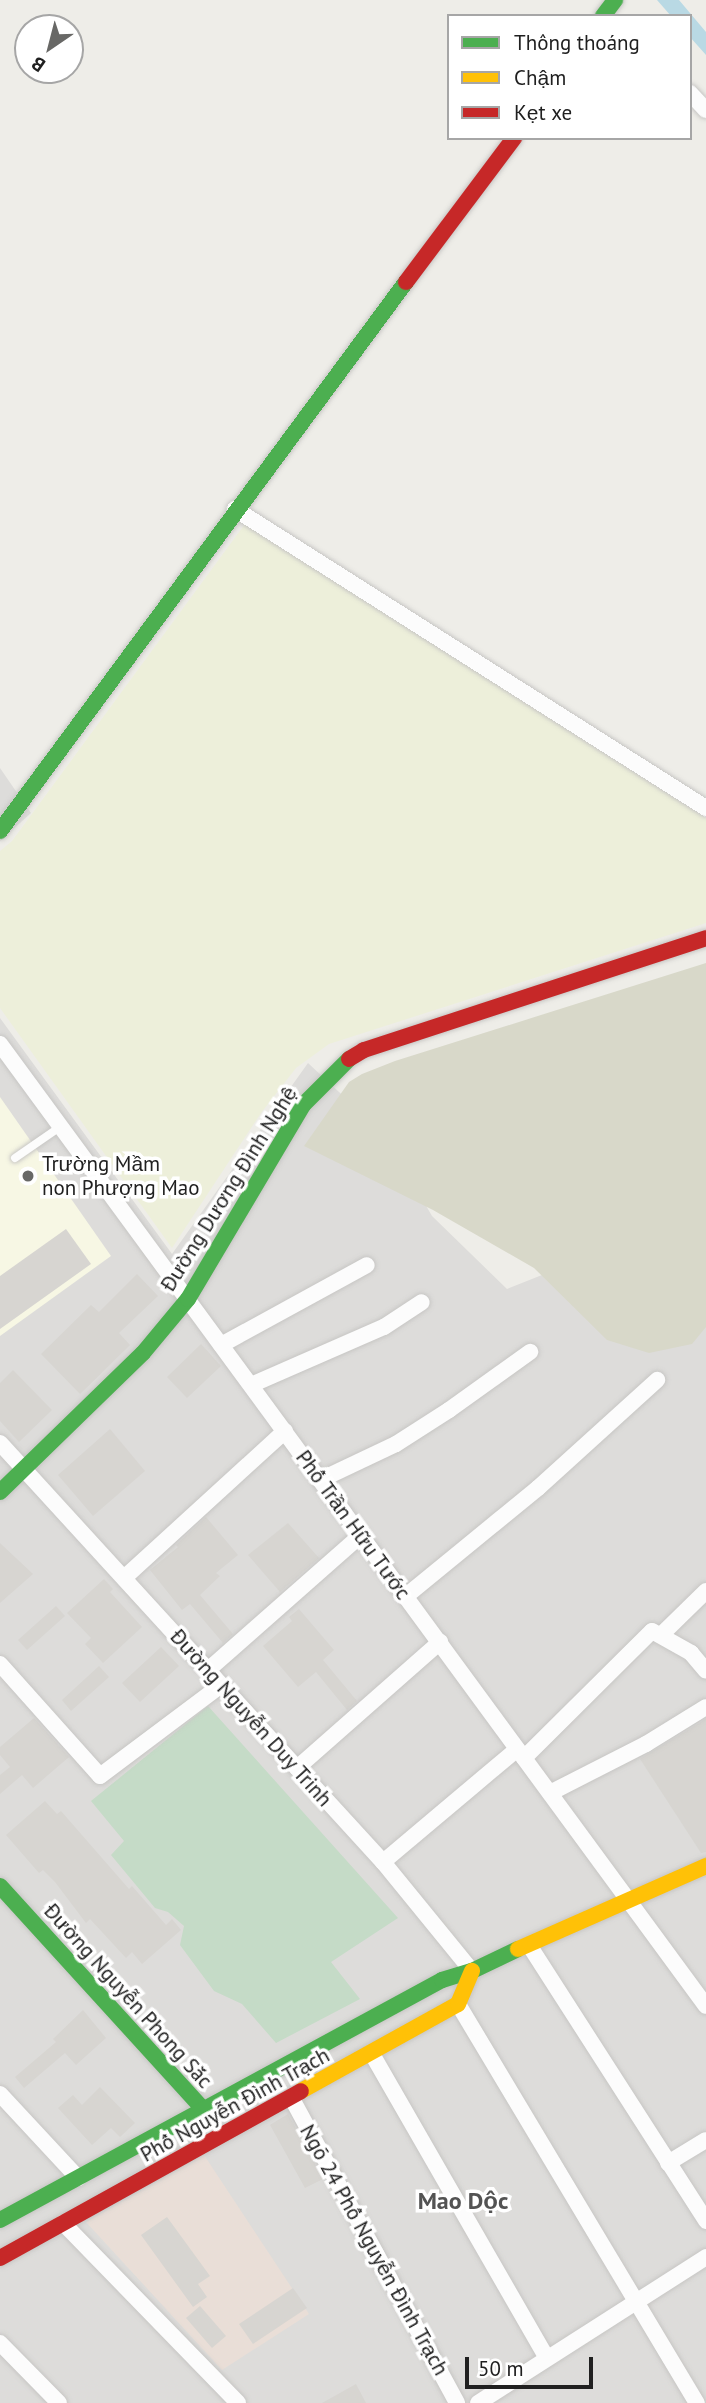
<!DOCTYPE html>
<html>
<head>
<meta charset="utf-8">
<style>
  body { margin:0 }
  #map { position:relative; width:706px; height:2403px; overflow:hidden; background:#eeede8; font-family:"PT Sans",sans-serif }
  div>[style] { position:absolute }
  .residential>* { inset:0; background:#dddcda }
  .education>* { inset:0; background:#f7f7e4 }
  .military>* { inset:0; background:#e9ded7 }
  .construction>* { inset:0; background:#d8d8c9 }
  .farmland>* { inset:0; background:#edefda }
  .cemetery>* { inset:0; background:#c5dbc7 }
  .water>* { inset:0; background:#b9d9e4 }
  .building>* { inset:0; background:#d7d5d1 }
  .roads { filter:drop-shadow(0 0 2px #c7c6c4) drop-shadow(0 0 2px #c7c6c4) }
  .lane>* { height:8px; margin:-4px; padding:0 4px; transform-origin:4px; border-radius:4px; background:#fcfcfc }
  .street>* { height:16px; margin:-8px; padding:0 8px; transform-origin:8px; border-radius:8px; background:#fcfcfc }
  .fast>* { height:16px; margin:-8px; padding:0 8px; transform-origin:8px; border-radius:8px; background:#4caf50 }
  .slow>* { height:16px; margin:-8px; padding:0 8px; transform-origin:8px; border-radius:8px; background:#ffc107 }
  .jam>* { height:16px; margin:-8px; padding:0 8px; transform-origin:8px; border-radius:8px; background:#c62828 }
  .dots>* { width:19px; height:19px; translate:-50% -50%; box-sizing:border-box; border:4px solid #fff; border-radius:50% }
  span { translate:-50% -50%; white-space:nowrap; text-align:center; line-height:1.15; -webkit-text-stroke:7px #fff; paint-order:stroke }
  .poi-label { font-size:21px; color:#202020 }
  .left { translate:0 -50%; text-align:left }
  .street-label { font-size:21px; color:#202020 }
  .quarter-label { font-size:24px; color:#535353; font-weight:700 }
  .legend { position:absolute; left:447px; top:14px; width:245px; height:126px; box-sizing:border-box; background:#fff; border:2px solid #a6a6a6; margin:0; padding:9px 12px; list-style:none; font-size:21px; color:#202020 }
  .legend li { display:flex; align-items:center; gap:14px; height:35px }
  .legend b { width:35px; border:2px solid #a6a6a6 }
  .north { position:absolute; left:14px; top:14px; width:70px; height:70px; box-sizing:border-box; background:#fff; border:2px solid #a6a6a6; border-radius:50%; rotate:215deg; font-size:19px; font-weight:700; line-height:28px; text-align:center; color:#202020 }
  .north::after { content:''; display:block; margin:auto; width:24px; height:32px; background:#686866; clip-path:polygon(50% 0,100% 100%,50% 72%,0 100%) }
  .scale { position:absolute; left:465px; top:2357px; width:128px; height:32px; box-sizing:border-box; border:4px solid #202020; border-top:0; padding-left:9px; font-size:21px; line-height:24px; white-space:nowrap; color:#202020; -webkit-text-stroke:5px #fff; paint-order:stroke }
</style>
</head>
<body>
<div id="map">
  <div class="residential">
    <i style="clip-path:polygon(0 768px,31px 813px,0 841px)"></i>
    <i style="clip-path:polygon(0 1018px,172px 1254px,308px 1063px,385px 1135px,432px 1216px,507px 1289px,542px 1275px,706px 1276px,706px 2403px,0 2403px)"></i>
  </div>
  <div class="education">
    <i style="clip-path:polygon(0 1097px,111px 1256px,0 1336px)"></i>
  </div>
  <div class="military">
    <i style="clip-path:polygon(204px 2155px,309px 2314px,222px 2370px,86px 2222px)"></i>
  </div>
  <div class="construction">
    <i style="clip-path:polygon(706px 963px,706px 1327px,692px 1344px,649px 1353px,607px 1340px,534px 1268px,433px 1210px,304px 1146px,349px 1082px,362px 1074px,395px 1061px)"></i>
  </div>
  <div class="farmland">
    <i style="clip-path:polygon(245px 524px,706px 818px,706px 923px,329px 1044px,296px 1068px,261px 1113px,172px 1248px,0 1008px,0 851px,12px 841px)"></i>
  </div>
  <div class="cemetery">
    <i style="clip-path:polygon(208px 1706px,398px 1918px,331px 1962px,360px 1999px,276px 2043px,242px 2004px,214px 1991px,180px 1945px,184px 1926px,168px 1912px,155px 1908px,111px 1855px,124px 1841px,91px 1801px)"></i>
  </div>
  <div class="water">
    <i style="clip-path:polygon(657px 0,679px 0,706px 32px,706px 55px,690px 37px,690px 16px,671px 16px)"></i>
  </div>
  <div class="building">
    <i style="clip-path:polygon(66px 1229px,91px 1264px,0 1329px,0 1276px)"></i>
    <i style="clip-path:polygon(137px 1274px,158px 1296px,119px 1333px,130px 1345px,80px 1394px,41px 1354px,91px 1305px,99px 1312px)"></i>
    <i style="clip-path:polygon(201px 1344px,221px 1366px,187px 1398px,167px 1377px)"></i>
    <i style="clip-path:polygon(13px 1370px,52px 1410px,19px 1442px,0 1421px,0 1383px)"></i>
    <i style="clip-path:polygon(110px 1429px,145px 1471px,93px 1516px,58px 1475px)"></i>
    <i style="clip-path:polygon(206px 1517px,238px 1555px,216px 1573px,220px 1576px,200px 1595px,233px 1634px,223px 1643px,190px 1604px,182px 1610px,150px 1570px,178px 1547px,176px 1545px)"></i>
    <i style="clip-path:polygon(288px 1523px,319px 1558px,280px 1592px,248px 1555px)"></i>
    <i style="clip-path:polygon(0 1543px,33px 1574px,0 1603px)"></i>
    <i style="clip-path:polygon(104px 1579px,113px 1589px,110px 1592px,142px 1627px,103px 1663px,85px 1644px,91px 1638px,67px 1613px)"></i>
    <i style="clip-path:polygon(56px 1606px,65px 1616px,27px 1650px,18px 1640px)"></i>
    <i style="clip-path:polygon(299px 1609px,334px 1650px,323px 1660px,357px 1701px,347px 1710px,316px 1672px,298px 1687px,263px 1646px,292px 1621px,289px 1617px)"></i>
    <i style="clip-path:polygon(161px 1647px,179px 1666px,140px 1702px,122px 1683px)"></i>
    <i style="clip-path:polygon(99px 1666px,109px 1677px,71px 1711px,62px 1700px)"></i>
    <i style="clip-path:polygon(34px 1718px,69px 1757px,33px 1788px,22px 1775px,0 1794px,0 1775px,10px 1767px,0 1755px,0 1747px)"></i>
    <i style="clip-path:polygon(706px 1719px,706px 1852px,701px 1853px,640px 1759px)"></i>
    <i style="clip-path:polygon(45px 1801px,57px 1814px,61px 1811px,129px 1889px,132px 1886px,166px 1925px,172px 1919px,181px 1930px,142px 1964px,132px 1952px,126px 1958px,90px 1919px,86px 1923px,55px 1882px,43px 1870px,39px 1873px,6px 1835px)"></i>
    <i style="clip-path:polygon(83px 2010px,106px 2038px,76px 2065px,65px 2053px,24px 2088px,15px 2077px,56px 2042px,53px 2039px)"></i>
    <i style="clip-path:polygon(100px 2087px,135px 2123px,120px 2137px,111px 2128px,92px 2145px,58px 2108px,73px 2095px,82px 2105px)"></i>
    <i style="clip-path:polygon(288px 2114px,323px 2179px,305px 2188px,270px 2125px)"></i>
    <i style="clip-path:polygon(167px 2217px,210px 2276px,198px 2284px,207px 2297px,193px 2307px,141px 2235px)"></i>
    <i style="clip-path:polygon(293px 2288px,307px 2308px,253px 2344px,239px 2324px)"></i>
    <i style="clip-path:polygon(200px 2306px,226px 2336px,212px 2348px,186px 2318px)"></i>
    <i style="clip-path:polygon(356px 2384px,366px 2403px,322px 2403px)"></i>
  </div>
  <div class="roads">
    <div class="lane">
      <i style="left:15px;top:1158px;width:55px;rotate:-34.6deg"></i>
    </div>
    <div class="street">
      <i style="left:690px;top:93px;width:23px;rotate:47deg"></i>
      <i style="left:235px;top:509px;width:558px;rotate:32.41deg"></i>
      <i style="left:0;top:1044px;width:1193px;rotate:53.73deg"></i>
      <i style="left:221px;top:1345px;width:166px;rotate:-28.7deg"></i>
      <i style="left:251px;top:1385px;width:145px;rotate:-23.6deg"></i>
      <i style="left:384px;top:1327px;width:45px;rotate:-33.3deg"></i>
      <i style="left:0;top:1443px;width:568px;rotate:47.57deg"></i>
      <i style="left:383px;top:1862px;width:141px;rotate:50.8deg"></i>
      <i style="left:320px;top:1480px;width:84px;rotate:-25.3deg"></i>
      <i style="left:396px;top:1444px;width:63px;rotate:-32.7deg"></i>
      <i style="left:449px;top:1410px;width:100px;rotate:-35.6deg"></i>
      <i style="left:124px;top:1578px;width:218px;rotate:-42.4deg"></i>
      <i style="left:406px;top:1596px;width:171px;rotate:-39.3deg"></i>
      <i style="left:538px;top:1488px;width:161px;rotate:-42.2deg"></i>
      <i style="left:661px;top:1635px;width:63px;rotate:-44.4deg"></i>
      <i style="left:0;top:1664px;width:150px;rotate:48.2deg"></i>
      <i style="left:100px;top:1776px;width:151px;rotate:-36.9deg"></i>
      <i style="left:208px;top:1670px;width:204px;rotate:-41.4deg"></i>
      <i style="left:524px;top:1758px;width:180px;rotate:-44.8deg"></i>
      <i style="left:652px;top:1631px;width:45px;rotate:29.4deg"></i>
      <i style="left:691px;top:1653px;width:23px;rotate:50deg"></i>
      <i style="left:297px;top:1768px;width:191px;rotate:-41.4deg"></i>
      <i style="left:550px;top:1793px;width:108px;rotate:-27deg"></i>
      <i style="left:646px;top:1744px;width:70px;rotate:-31.7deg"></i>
      <i style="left:383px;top:1862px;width:175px;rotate:-40.1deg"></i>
      <i style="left:529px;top:1945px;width:328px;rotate:57.3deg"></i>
      <i style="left:458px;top:2004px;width:465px;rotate:59.1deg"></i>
      <i style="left:372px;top:2054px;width:351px;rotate:60.1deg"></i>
      <i style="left:0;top:2094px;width:115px;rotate:47.1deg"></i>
      <i style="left:291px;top:2097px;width:348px;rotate:61.5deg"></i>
      <i style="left:668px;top:2163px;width:44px;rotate:-31.2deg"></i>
      <i style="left:63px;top:2223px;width:251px;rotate:45.8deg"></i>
      <i style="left:0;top:2343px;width:84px;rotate:45.5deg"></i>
      <i style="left:478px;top:2403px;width:271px;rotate:-32.6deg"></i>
    </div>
    <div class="fast">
      <i style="left:603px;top:16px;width:20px;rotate:-53deg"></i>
      <i style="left:0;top:831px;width:683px;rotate:-53.52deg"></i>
      <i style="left:0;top:1492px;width:199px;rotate:-44.2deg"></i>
      <i style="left:143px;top:1353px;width:70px;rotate:-50.2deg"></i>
      <i style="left:188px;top:1299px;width:226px;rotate:-59.3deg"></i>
      <i style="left:303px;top:1105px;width:65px;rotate:-45deg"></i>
      <i style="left:0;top:1886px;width:315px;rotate:47.7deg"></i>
      <i style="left:0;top:2220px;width:503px;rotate:-28.5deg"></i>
      <i style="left:442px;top:1980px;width:31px;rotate:-17deg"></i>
      <i style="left:472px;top:1971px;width:51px;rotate:-25.6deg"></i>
    </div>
    <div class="slow">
      <i style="left:518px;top:1949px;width:206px;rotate:-23.8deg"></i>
      <i style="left:301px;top:2091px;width:179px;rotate:-29deg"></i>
      <i style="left:458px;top:2004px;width:36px;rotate:-67deg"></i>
    </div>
    <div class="jam">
      <i style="left:406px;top:282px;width:180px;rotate:-53.1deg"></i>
      <i style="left:349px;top:1059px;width:17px;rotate:-31deg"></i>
      <i style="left:364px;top:1050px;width:360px;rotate:-18.1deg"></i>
      <i style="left:0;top:2258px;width:344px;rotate:-29deg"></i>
    </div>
  </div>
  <div class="dots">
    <i style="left:28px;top:1176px;background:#686866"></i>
  </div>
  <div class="poi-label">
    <span class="left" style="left:42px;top:1176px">Trường Mầm<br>non Phượng Mao</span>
  </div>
  <div class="street-label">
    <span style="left:229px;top:1189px;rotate:-58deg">Đường Dương Đình Nghệ</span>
    <span style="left:353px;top:1525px;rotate:54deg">Phố Trần Hữu Tước</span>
    <span style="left:251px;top:1718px;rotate:48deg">Đường Nguyễn Duy Trinh</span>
    <span style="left:128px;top:1996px;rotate:48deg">Đường Nguyễn Phong Sắc</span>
    <span style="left:235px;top:2105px;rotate:-29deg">Phố Nguyễn Đình Trạch</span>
    <span style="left:374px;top:2250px;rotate:61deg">Ngõ 24 Phố Nguyễn Đình Trạch</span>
  </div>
  <div class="quarter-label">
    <span style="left:463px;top:2201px">Mao Dộc</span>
  </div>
  <ul class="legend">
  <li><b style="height:9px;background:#4caf50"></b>Thông thoáng</li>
  <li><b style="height:9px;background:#ffc107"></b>Chậm</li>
  <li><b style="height:9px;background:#c62828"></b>Kẹt xe</li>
  </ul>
  <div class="north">B</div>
  <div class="scale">50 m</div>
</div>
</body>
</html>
